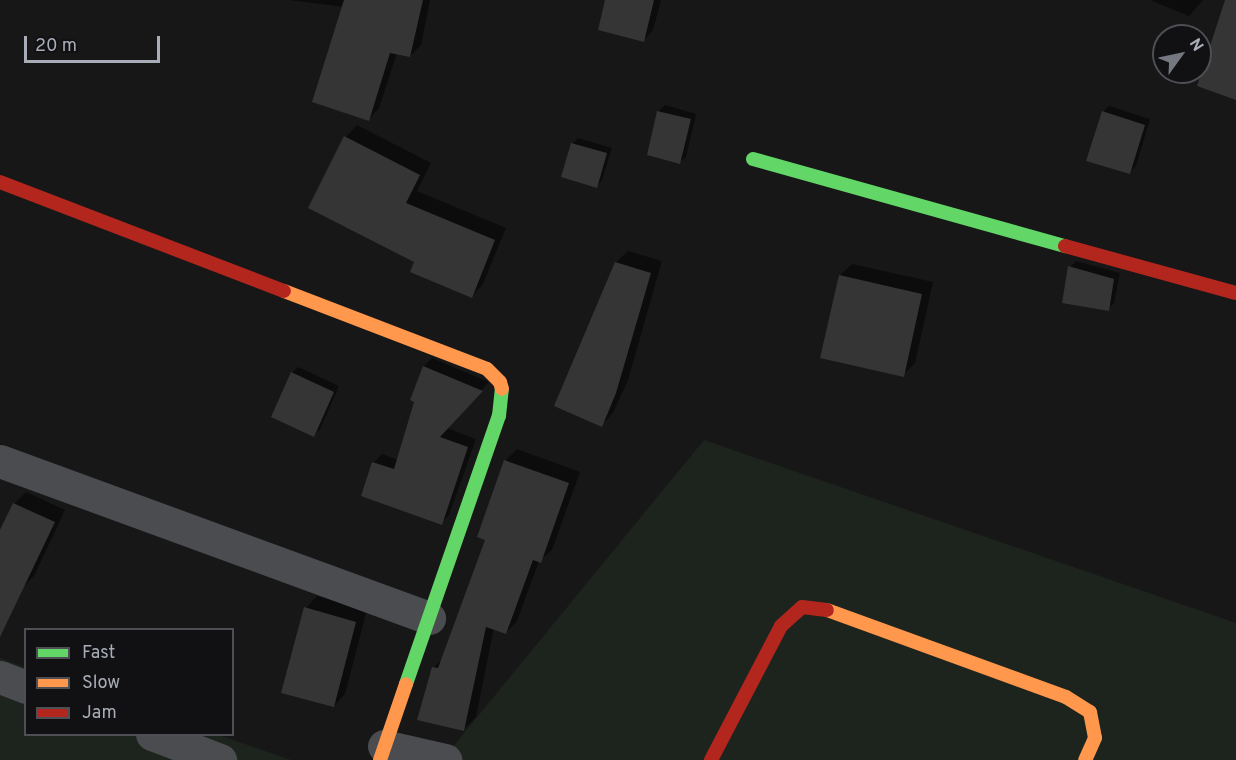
<!DOCTYPE html>
<html>
<head>
<meta charset="utf-8">
<style>
  body { margin:0 }
  #map { position:relative; width:1236px; height:760px; overflow:hidden; background:#171717; font-family:Overpass,sans-serif }
  div>[style] { position:absolute }
  .green>* { inset:0; background:#1d241e }
  .shadow>* { inset:0; background:#0007 }
  .building>* { inset:0; background:#353536 }
  .street>* { height:33px; margin:-16.5px; padding:0 16.5px; transform-origin:16.5px; border-radius:16.5px; background:#4b4c50 }
  .fast>* { height:14px; margin:-7px; padding:0 7px; transform-origin:7px; border-radius:7px; background:#63d668 }
  .slow>* { height:14px; margin:-7px; padding:0 7px; transform-origin:7px; border-radius:7px; background:#ff974d }
  .jam>* { height:14px; margin:-7px; padding:0 7px; transform-origin:7px; border-radius:7px; background:#b3261e }
  span { translate:-50% -50%; white-space:nowrap; text-align:center; line-height:1.15; -webkit-text-stroke:5px #111113; paint-order:stroke }
  .legend { position:absolute; left:24px; top:628px; width:210px; height:108px; box-sizing:border-box; background:#111113; border:2px solid #4d4f55; margin:0; padding:8px 10px; list-style:none; font-size:18px; color:#a8adb8 }
  .legend li { display:flex; align-items:center; gap:12px; height:30px }
  .legend b { width:30px; border:2px solid #4d4f55 }
  .north { position:absolute; left:1152px; top:24px; width:60px; height:60px; box-sizing:border-box; background:#111113; border:2px solid #4d4f55; border-radius:50%; rotate:57deg; font-size:16px; font-weight:700; line-height:24px; text-align:center; color:#a8adb8 }
  .north::after { content:''; display:block; margin:auto; width:21px; height:27px; background:#757880; clip-path:polygon(50% 0,100% 100%,50% 72%,0 100%) }
  .scale { position:absolute; left:24px; top:36px; width:136px; height:27px; box-sizing:border-box; border:3px solid #a8adb8; border-top:0; padding-left:8px; font-size:18px; line-height:21px; white-space:nowrap; color:#a8adb8; -webkit-text-stroke:4px #111113; paint-order:stroke }
</style>
</head>
<body>
<div id="map">
  <div class="green">
    <i style="clip-path:polygon(704px 440px,1236px 623px,1236px 760px,442px 760px)"></i>
    <i style="clip-path:polygon(0 658px,25px 667px,26px 734px,219px 735px,291px 760px,0 760px)"></i>
  </div>
  <div class="shadow">
    <i style="clip-path:polygon(289px 0,430px 0,421px 45px,410px 56px,397px 53px,379px 108px,369px 119px,344px 7px)"></i>
    <i style="clip-path:polygon(607px 0,661px 0,653px 30px,644px 40px)"></i>
    <i style="clip-path:polygon(1150px 0,1203px 0,1189px 16px)"></i>
    <i style="clip-path:polygon(665px 105px,696px 114px,686px 157px,680px 162px,648px 154px,659px 111px)"></i>
    <i style="clip-path:polygon(1109px 106px,1150px 119px,1136px 166px,1130px 172px,1103px 112px)"></i>
    <i style="clip-path:polygon(357px 125px,431px 163px,417px 191px,506px 228px,483px 284px,472px 296px,346px 137px)"></i>
    <i style="clip-path:polygon(578px 138px,612px 148px,602px 180px,596px 186px,572px 144px)"></i>
    <i style="clip-path:polygon(628px 251px,662px 261px,628px 380px,613px 413px,602px 425px,556px 405px,616px 262px)"></i>
    <i style="clip-path:polygon(1076px 261px,1120px 273px,1114px 303px,1108px 309px,1070px 267px)"></i>
    <i style="clip-path:polygon(852px 264px,933px 282px,915px 363px,903px 375px,840px 275px)"></i>
    <i style="clip-path:polygon(432px 358px,489px 382px,447px 428px,476px 439px,449px 515px,441px 523px,373px 463px,382px 454px,398px 460px,424px 366px)"></i>
    <i style="clip-path:polygon(298px 367px,339px 386px,320px 429px,314px 435px,292px 373px)"></i>
    <i style="clip-path:polygon(517px 449px,580px 472px,552px 550px,539px 561px,517px 621px,506px 633px,494px 628px,476px 717px,464px 729px,433px 668px,444px 657px,487px 540px,505px 461px)"></i>
    <i style="clip-path:polygon(26px 492px,65px 510px,34px 576px,22px 588px,0 578px,0 533px,14px 504px)"></i>
    <i style="clip-path:polygon(317px 596px,367px 610px,345px 694px,334px 706px,306px 608px)"></i>
  </div>
  <div class="building">
    <i style="clip-path:polygon(344px 0,423px 0,410px 57px,390px 53px,369px 121px,312px 102px)"></i>
    <i style="clip-path:polygon(605px 0,654px 0,644px 42px,598px 30px)"></i>
    <i style="clip-path:polygon(1225px 0,1236px 0,1236px 100px,1197px 86px)"></i>
    <i style="clip-path:polygon(657px 111px,691px 119px,680px 164px,647px 155px)"></i>
    <i style="clip-path:polygon(1102px 111px,1145px 125px,1130px 174px,1086px 161px)"></i>
    <i style="clip-path:polygon(344px 136px,420px 175px,406px 203px,495px 240px,472px 298px,410px 272px,414px 262px,308px 208px)"></i>
    <i style="clip-path:polygon(571px 143px,607px 153px,597px 188px,561px 177px)"></i>
    <i style="clip-path:polygon(615px 262px,651px 273px,616px 393px,602px 427px,554px 406px)"></i>
    <i style="clip-path:polygon(1068px 266px,1114px 279px,1109px 311px,1062px 303px)"></i>
    <i style="clip-path:polygon(839px 275px,922px 294px,904px 377px,820px 358px)"></i>
    <i style="clip-path:polygon(423px 366px,483px 391px,440px 437px,468px 447px,442px 525px,361px 496px,372px 462px,394px 469px,414px 402px,410px 400px)"></i>
    <i style="clip-path:polygon(291px 372px,334px 392px,314px 437px,271px 417px)"></i>
    <i style="clip-path:polygon(504px 460px,569px 483px,541px 563px,533px 560px,506px 634px,486px 627px,464px 731px,417px 720px,432px 667px,438px 668px,485px 540px,477px 537px)"></i>
    <i style="clip-path:polygon(13px 503px,55px 522px,0 637px,0 530px)"></i>
    <i style="clip-path:polygon(304px 607px,356px 622px,334px 707px,281px 693px)"></i>
  </div>
  <div class="street">
    <i style="left:0;top:461px;width:457px;rotate:20.1deg"></i>
    <i style="left:0;top:677px;width:28px;rotate:21deg"></i>
    <i style="left:152px;top:734px;width:73px;rotate:20.9deg"></i>
    <i style="left:384px;top:746px;width:63px;rotate:12.9deg"></i>
  </div>
  <div class="fast">
    <i style="left:753px;top:159px;width:324px;rotate:15.6deg"></i>
    <i style="left:406px;top:684px;width:284px;rotate:-70.9deg"></i>
    <i style="left:499px;top:416px;width:27px;rotate:-84deg"></i>
  </div>
  <div class="slow">
    <i style="left:284px;top:291px;width:217px;rotate:21deg"></i>
    <i style="left:487px;top:369px;width:18px;rotate:45deg"></i>
    <i style="left:500px;top:382px;width:7px;rotate:74deg"></i>
    <i style="left:827px;top:610px;width:254px;rotate:20deg"></i>
    <i style="left:1066px;top:697px;width:28px;rotate:32deg"></i>
    <i style="left:1090px;top:712px;width:26px;rotate:79deg"></i>
    <i style="left:1095px;top:738px;width:24px;rotate:114deg"></i>
    <i style="left:380px;top:760px;width:80px;rotate:-71.1deg"></i>
  </div>
  <div class="jam">
    <i style="left:0;top:182px;width:304px;rotate:21deg"></i>
    <i style="left:1065px;top:246px;width:177px;rotate:15.4deg"></i>
    <i style="left:711px;top:760px;width:151px;rotate:-62.4deg"></i>
    <i style="left:781px;top:626px;width:28px;rotate:-42deg"></i>
    <i style="left:802px;top:607px;width:25px;rotate:7deg"></i>
  </div>
  <ul class="legend">
  <li><b style="height:8px;background:#63d668"></b>Fast</li>
  <li><b style="height:8px;background:#ff974d"></b>Slow</li>
  <li><b style="height:8px;background:#b3261e"></b>Jam</li>
  </ul>
  <div class="north">N</div>
  <div class="scale">20 m</div>
</div>
</body>
</html>
